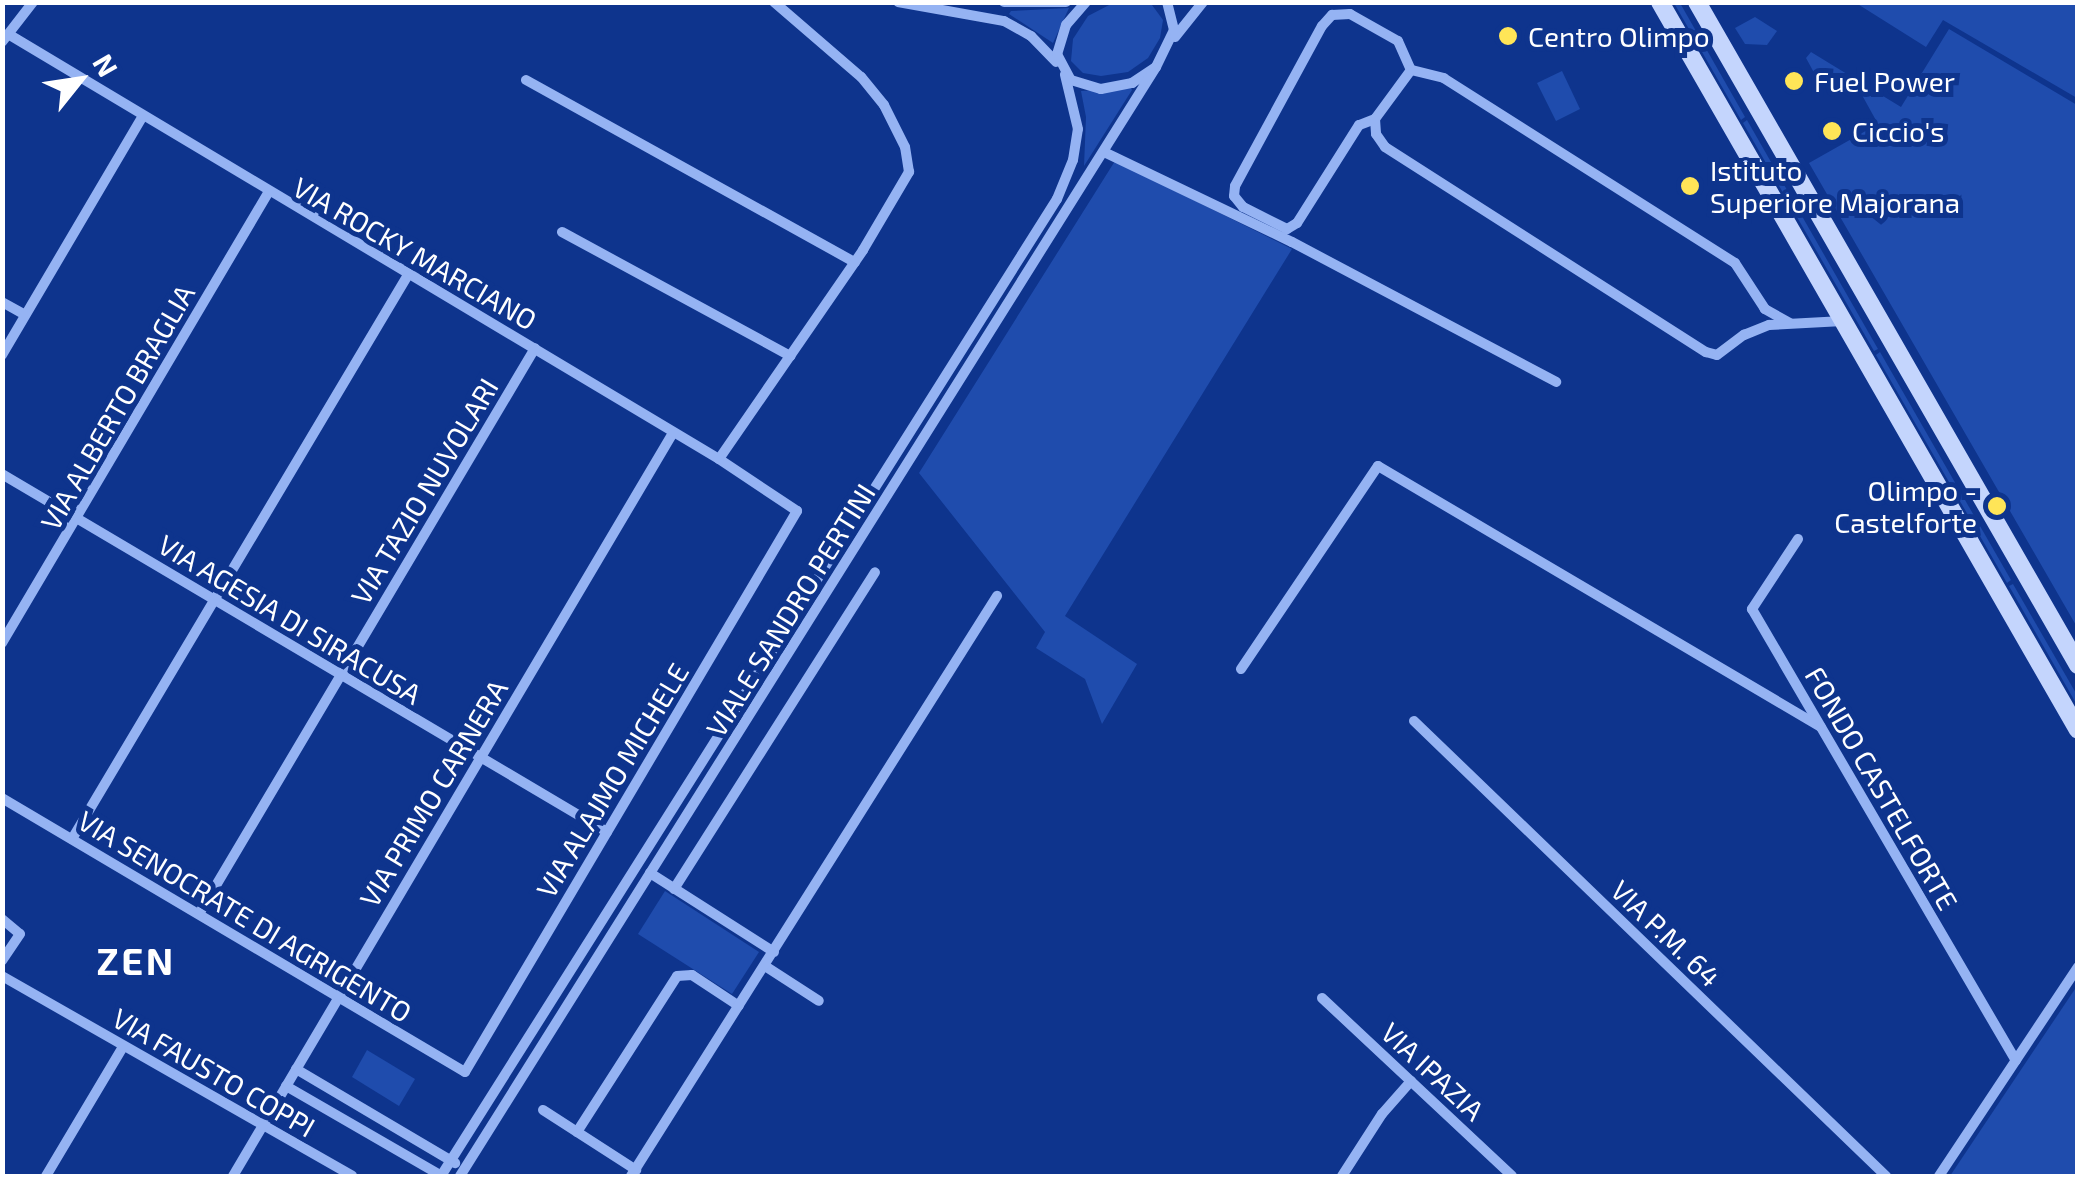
<!DOCTYPE html>
<html>
<head>
<meta charset="utf-8">
<style>
  body { margin:0 }
  #map { position:relative; width:2080px; height:1179px; overflow:hidden; background:#0e348d; font-family:"Exo 2",sans-serif }
  div>[style] { position:absolute }
  .green>* { inset:0; background:#1f4cad }
  .street>* { height:10px; margin:-5px; padding:0 5px; transform-origin:5px; border-radius:5px; background:#95b3f3 }
  .secondary>* { height:18px; margin:-9px; padding:0 9px; transform-origin:9px; border-radius:9px; background:#c4d5fd }
  .dots>* { width:28px; height:28px; translate:-50% -50%; box-sizing:border-box; border:5px solid #0e348d; border-radius:50% }
  span { translate:-50% -50%; white-space:nowrap; text-align:center; line-height:1.15; -webkit-text-stroke:10px #0e348d; paint-order:stroke }
  .poi-label { font-size:28px; color:#fff }
  .left { translate:0 -50%; text-align:left }
  .right { translate:-100% -50%; text-align:right }
  .street-label { font-size:28px; color:#fff }
  .district-label { font-size:38px; color:#fff; font-weight:700; letter-spacing:2.5px }
  .frame { position:absolute; inset:0; border:5px solid #fff; pointer-events:none }
  .north { position:absolute; left:30px; top:30px; width:100px; height:100px; -webkit-text-stroke:8px #0e348d; paint-order:stroke; rotate:60deg; font-size:28px; font-weight:700; line-height:40px; text-align:center; color:#fff }
  .north::after { content:''; display:block; margin:auto; width:35px; height:45px; background:#fff; clip-path:polygon(50% 0,100% 100%,50% 72%,0 100%) }
</style>
</head>
<body>
<div id="map">
  <div class="green">
    <i style="clip-path:polygon(1113px 3px,1152px 5px,1163px 20px,1160px 38px,1148px 58px,1128px 72px,1101px 76px,1083px 73px,1071px 61px,1073px 39px,1088px 16px)"></i>
    <i style="clip-path:polygon(1674px 3px,1680px 3px,1745px 117px,1741px 120px)"></i>
    <i style="clip-path:polygon(1856px 3px,2077px 3px,2077px 98px,1943px 20px,1926px 47px)"></i>
    <i style="clip-path:polygon(1069px 8px,1053px 43px,1009px 14px,1011px 11px)"></i>
    <i style="clip-path:polygon(1755px 17px,1777px 31px,1767px 45px,1745px 44px,1735px 28px)"></i>
    <i style="clip-path:polygon(1949px 29px,2077px 105px,2077px 627px,1809px 163px,1878px 124px,1852px 77px,1839px 84px,1831px 73px,1818px 80px,1806px 58px,1811px 52px,1901px 107px)"></i>
    <i style="clip-path:polygon(1562px 71px,1580px 109px,1556px 121px,1537px 83px)"></i>
    <i style="clip-path:polygon(1131px 88px,1132px 90px,1084px 166px,1086px 117px,1081px 91px)"></i>
    <i style="clip-path:polygon(1747px 120px,1878px 349px,1874px 351px,1743px 123px)"></i>
    <i style="clip-path:polygon(1115px 161px,1292px 249px,1065px 616px,1137px 664px,1102px 724px,1085px 679px,1036px 648px,1045px 632px,919px 473px)"></i>
    <i style="clip-path:polygon(1880px 352px,2011px 580px,2007px 583px,1876px 355px)"></i>
    <i style="clip-path:polygon(2013px 584px,2077px 695px,2077px 705px,2009px 586px)"></i>
    <i style="clip-path:polygon(665px 891px,759px 952px,732px 994px,638px 934px)"></i>
    <i style="clip-path:polygon(2077px 986px,2077px 1176px,1950px 1176px)"></i>
    <i style="clip-path:polygon(367px 1050px,415px 1079px,399px 1106px,352px 1077px)"></i>
  </div>
  <div class="street">
    <i style="left:898px;top:2px;width:108px;rotate:10.2deg"></i>
    <i style="left:1004px;top:21px;width:31px;rotate:29deg"></i>
    <i style="left:1031px;top:36px;width:36px;rotate:46deg"></i>
    <i style="left:1004px;top:2px;width:62px"></i>
    <i style="left:1086px;top:2px;width:30px;rotate:131deg"></i>
    <i style="left:1066px;top:25px;width:30px;rotate:107deg"></i>
    <i style="left:1057px;top:54px;width:30px;rotate:62deg"></i>
    <i style="left:1071px;top:80px;width:31px;rotate:17deg"></i>
    <i style="left:1101px;top:89px;width:32px;rotate:-11deg"></i>
    <i style="left:1132px;top:83px;width:29px;rotate:-34deg"></i>
    <i style="left:1156px;top:67px;width:41px;rotate:-64.1deg"></i>
    <i style="left:1174px;top:30px;width:29px;rotate:-104deg"></i>
    <i style="left:1175px;top:37px;width:45px;rotate:-51.3deg"></i>
    <i style="left:2px;top:42px;width:51px;rotate:-52.2deg"></i>
    <i style="left:526px;top:80px;width:376px;rotate:29deg"></i>
    <i style="left:1375px;top:119px;width:17px;rotate:159deg"></i>
    <i style="left:1359px;top:125px;width:116px;rotate:122.3deg"></i>
    <i style="left:1297px;top:223px;width:12px;rotate:149deg"></i>
    <i style="left:1287px;top:229px;width:49px;rotate:-153.4deg"></i>
    <i style="left:1243px;top:207px;width:14px;rotate:-129deg"></i>
    <i style="left:1234px;top:196px;width:10px;rotate:-84deg"></i>
    <i style="left:1235px;top:186px;width:182px;rotate:-61.5deg"></i>
    <i style="left:1322px;top:26px;width:15px;rotate:-48deg"></i>
    <i style="left:1332px;top:15px;width:18px;rotate:-3deg"></i>
    <i style="left:1350px;top:14px;width:55px;rotate:29.4deg"></i>
    <i style="left:1398px;top:41px;width:32px;rotate:66deg"></i>
    <i style="left:1104px;top:152px;width:208px;rotate:25.6deg"></i>
    <i style="left:1292px;top:242px;width:299px;rotate:27.9deg"></i>
    <i style="left:562px;top:232px;width:260px;rotate:28.5deg"></i>
    <i style="left:2px;top:302px;width:26px;rotate:29deg"></i>
    <i style="left:1790px;top:323px;width:29px;rotate:-151deg"></i>
    <i style="left:1765px;top:309px;width:55px;rotate:-123.1deg"></i>
    <i style="left:1735px;top:263px;width:345px;rotate:-147.6deg"></i>
    <i style="left:1444px;top:78px;width:34px;rotate:-166deg"></i>
    <i style="left:1411px;top:70px;width:61px;rotate:126.3deg"></i>
    <i style="left:1375px;top:119px;width:15px;rotate:86deg"></i>
    <i style="left:1376px;top:134px;width:16px;rotate:55deg"></i>
    <i style="left:1385px;top:147px;width:381px;rotate:32.6deg"></i>
    <i style="left:1706px;top:352px;width:11px;rotate:15deg"></i>
    <i style="left:1717px;top:355px;width:34px;rotate:-37deg"></i>
    <i style="left:1744px;top:335px;width:27px;rotate:-22deg"></i>
    <i style="left:1769px;top:325px;width:74px;rotate:-3.1deg"></i>
    <i style="left:2px;top:355px;width:276px;rotate:-59.5deg"></i>
    <i style="left:719px;top:459px;width:254px;rotate:-55.4deg"></i>
    <i style="left:863px;top:250px;width:91px;rotate:-59.5deg"></i>
    <i style="left:909px;top:172px;width:25px;rotate:-99deg"></i>
    <i style="left:905px;top:147px;width:47px;rotate:-116.6deg"></i>
    <i style="left:884px;top:105px;width:36px;rotate:-129deg"></i>
    <i style="left:861px;top:77px;width:115px;rotate:-139.2deg"></i>
    <i style="left:2px;top:474px;width:703px;rotate:30.61deg"></i>
    <i style="left:1798px;top:539px;width:84px;rotate:123.3deg"></i>
    <i style="left:1752px;top:609px;width:523px;rotate:59.71deg"></i>
    <i style="left:2px;top:643px;width:523px;rotate:-59.41deg"></i>
    <i style="left:1241px;top:669px;width:245px;rotate:-56deg"></i>
    <i style="left:1378px;top:466px;width:514px;rotate:30.51deg"></i>
    <i style="left:1414px;top:721px;width:656px;rotate:43.95deg"></i>
    <i style="left:2px;top:798px;width:538px;rotate:30.62deg"></i>
    <i style="left:465px;top:1072px;width:652px;rotate:-59.38deg"></i>
    <i style="left:797px;top:511px;width:94px;rotate:-146.3deg"></i>
    <i style="left:719px;top:459px;width:828px;rotate:-149.13deg"></i>
    <i style="left:72px;top:839px;width:656px;rotate:-59.22deg"></i>
    <i style="left:650px;top:873px;width:147px;rotate:32.5deg"></i>
    <i style="left:674px;top:889px;width:375px;rotate:-57.6deg"></i>
    <i style="left:199px;top:914px;width:658px;rotate:-59.3deg"></i>
    <i style="left:2px;top:919px;width:23px;rotate:40deg"></i>
    <i style="left:20px;top:934px;width:32px;rotate:124deg"></i>
    <i style="left:765px;top:966px;width:64px;rotate:32.9deg"></i>
    <i style="left:2px;top:976px;width:403px;rotate:29.7deg"></i>
    <i style="left:1322px;top:998px;width:260px;rotate:43.1deg"></i>
    <i style="left:296px;top:1069px;width:185px;rotate:30.6deg"></i>
    <i style="left:286px;top:1086px;width:180px;rotate:30deg"></i>
    <i style="left:543px;top:1110px;width:111px;rotate:32.8deg"></i>
    <i style="left:577px;top:1132px;width:185px;rotate:-57.3deg"></i>
    <i style="left:677px;top:976px;width:15px;rotate:-4deg"></i>
    <i style="left:692px;top:975px;width:56px;rotate:33.4deg"></i>
    <i style="left:46px;top:1176px;width:150px;rotate:-59.2deg"></i>
    <i style="left:233px;top:1176px;width:864px;rotate:-59.37deg"></i>
    <i style="left:441px;top:1176px;width:1155px;rotate:-57.77deg"></i>
    <i style="left:1057px;top:199px;width:42px;rotate:-67.7deg"></i>
    <i style="left:1073px;top:160px;width:31px;rotate:-81deg"></i>
    <i style="left:1078px;top:129px;width:56px;rotate:-103.5deg"></i>
    <i style="left:460px;top:1176px;width:1309px;rotate:-57.89deg"></i>
    <i style="left:631px;top:1176px;width:686px;rotate:-57.75deg"></i>
    <i style="left:1342px;top:1176px;width:74px;rotate:-57.2deg"></i>
    <i style="left:1382px;top:1114px;width:44px;rotate:-48.7deg"></i>
    <i style="left:1939px;top:1176px;width:251px;rotate:-56.4deg"></i>
  </div>
  <div class="secondary">
    <i style="left:1660px;top:2px;width:839px;rotate:60.14deg"></i>
    <i style="left:1697px;top:2px;width:765px;rotate:60.12deg"></i>
  </div>
  <div class="dots">
    <i style="left:1508px;top:36px;background:#ffe557"></i>
    <i style="left:1794px;top:81px;background:#ffe557"></i>
    <i style="left:1832px;top:131px;background:#ffe557"></i>
    <i style="left:1690px;top:186px;background:#ffe557"></i>
    <i style="left:1997px;top:506px;background:#ffe557"></i>
  </div>
  <div class="poi-label">
    <span class="left" style="left:1528px;top:36px">Centro Olimpo</span>
    <span class="left" style="left:1814px;top:81px">Fuel Power</span>
    <span class="left" style="left:1852px;top:131px">Ciccio's</span>
    <span class="left" style="left:1710px;top:186px">Istituto<br>Superiore Majorana</span>
    <span class="right" style="left:1977px;top:506px">Olimpo -<br>Castelforte</span>
  </div>
  <div class="street-label">
    <span style="left:415px;top:253px;rotate:30deg">VIA ROCKY MARCIANO</span>
    <span style="left:117px;top:407px;rotate:-60deg">VIA ALBERTO BRAGLIA</span>
    <span style="left:424px;top:491px;rotate:-59deg">VIA TAZIO NUVOLARI</span>
    <span style="left:790px;top:610px;rotate:-58deg">VIALE SANDRO PERTINI</span>
    <span style="left:290px;top:619px;rotate:31deg">VIA AGESIA DI SIRACUSA</span>
    <span style="left:612px;top:780px;rotate:-59deg">VIA ALAJMO MICHELE</span>
    <span style="left:1882px;top:788px;rotate:60deg">FONDO CASTELFORTE</span>
    <span style="left:433px;top:793px;rotate:-59deg">VIA PRIMO CARNERA</span>
    <span style="left:245px;top:916px;rotate:31deg">VIA SENOCRATE DI AGRIGENTO</span>
    <span style="left:1666px;top:933px;rotate:44deg">VIA P.M. 64</span>
    <span style="left:1433px;top:1071px;rotate:43deg">VIA IPAZIA</span>
    <span style="left:214px;top:1072px;rotate:30deg">VIA FAUSTO COPPI</span>
  </div>
  <div class="district-label">
    <span style="left:136px;top:961px">ZEN</span>
  </div>
  <div class="frame"></div>
  <div class="north">N</div>
</div>
</body>
</html>
